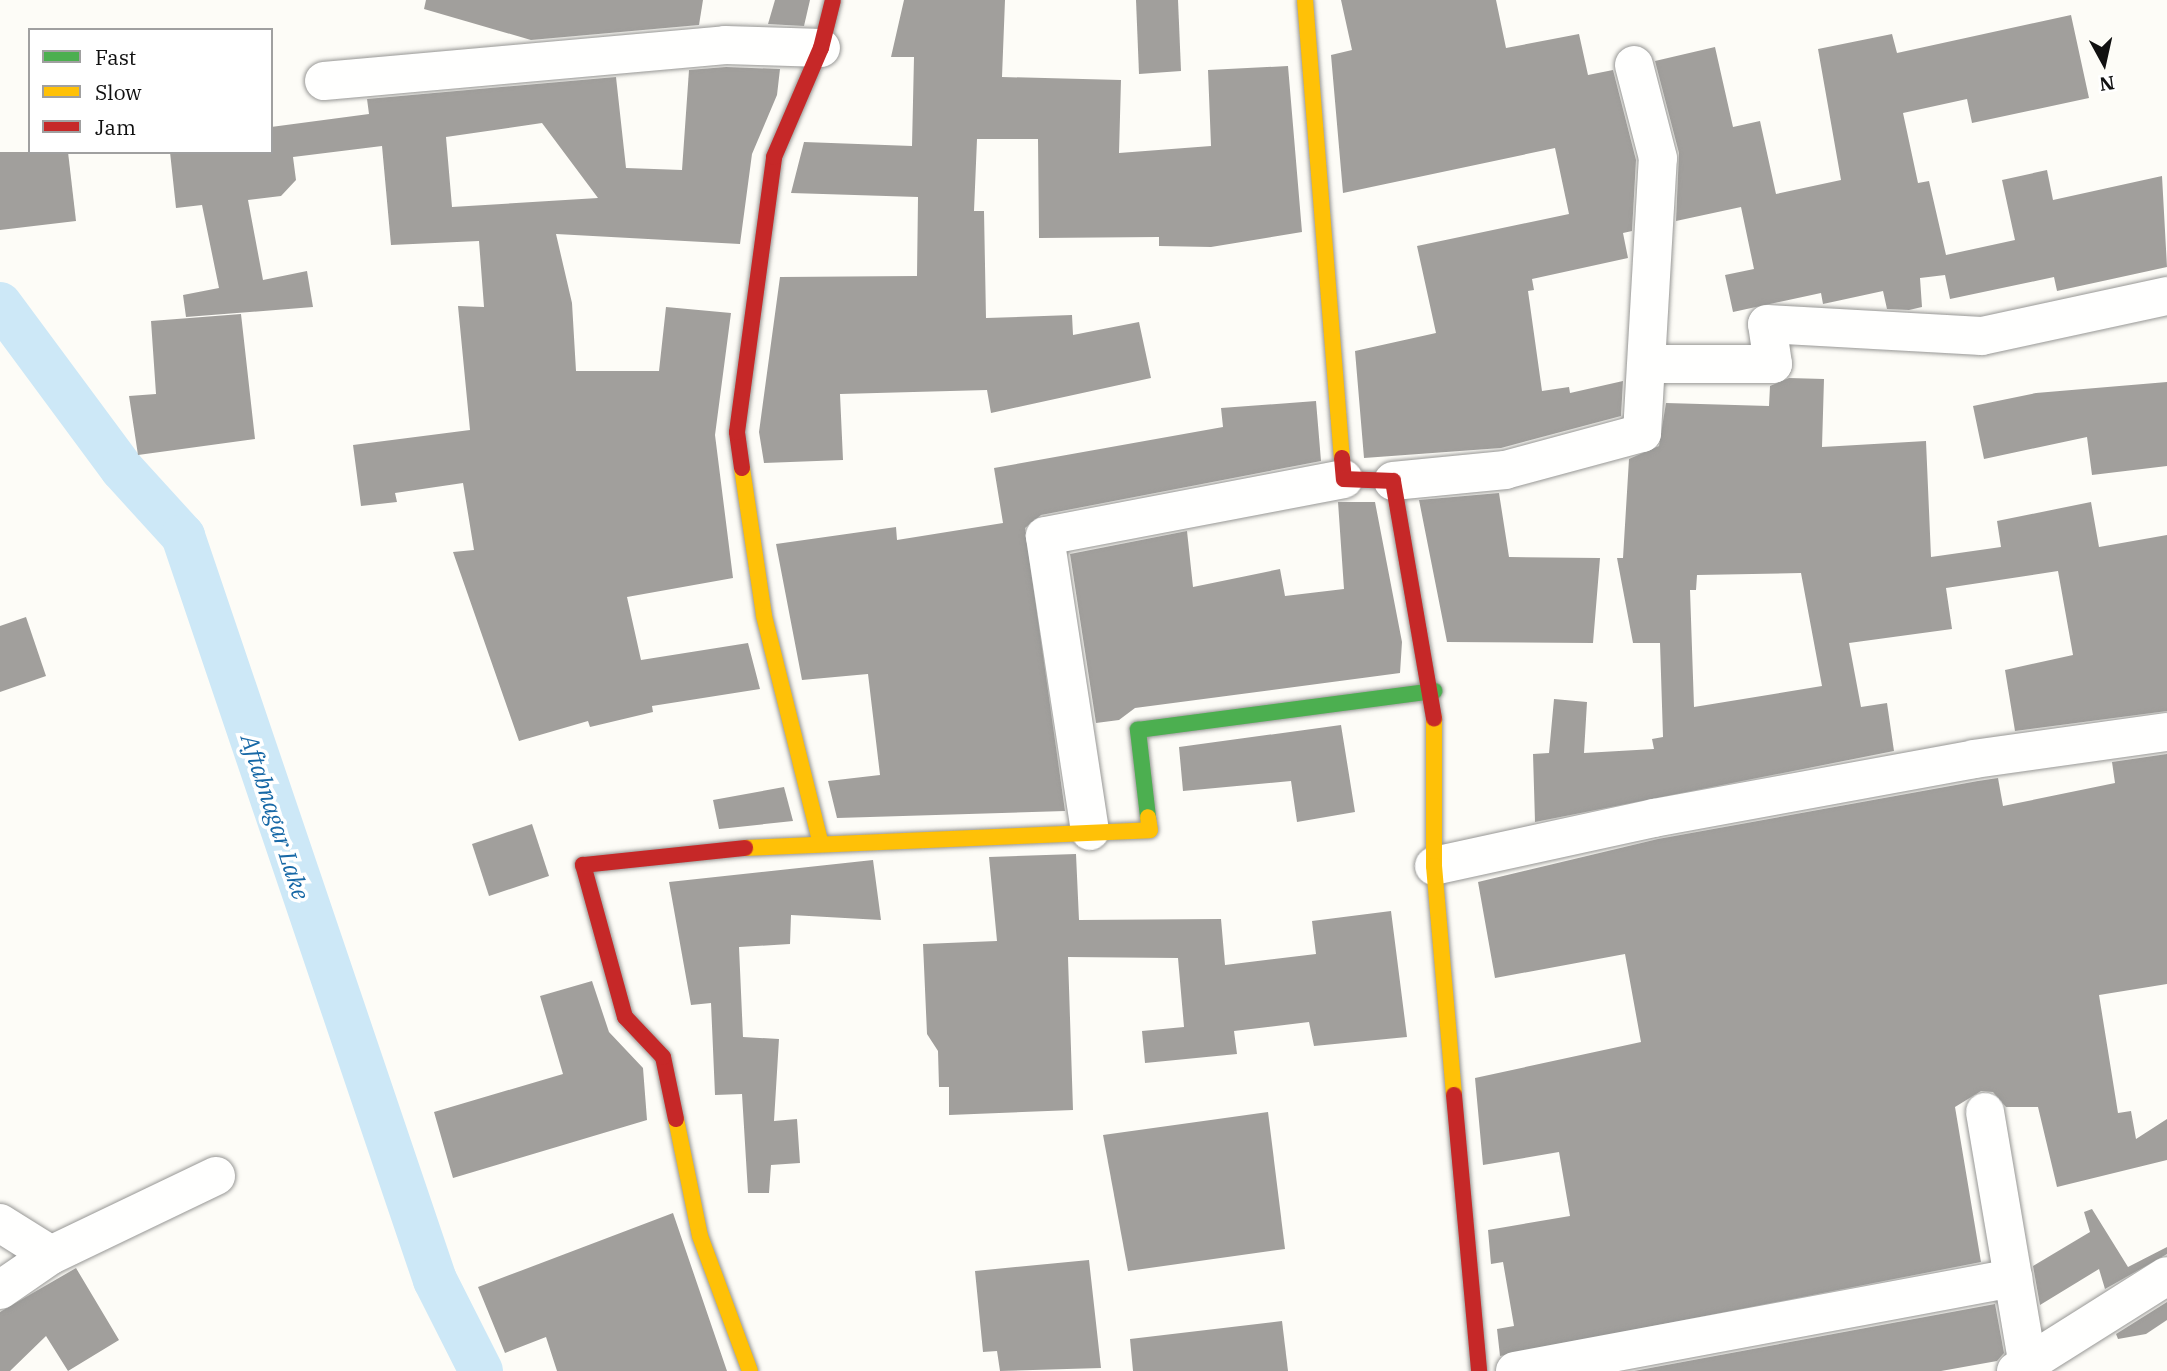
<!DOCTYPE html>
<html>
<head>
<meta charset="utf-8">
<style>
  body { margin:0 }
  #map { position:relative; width:2167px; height:1371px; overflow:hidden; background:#fdfcf7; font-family:"IBM Plex Serif",serif }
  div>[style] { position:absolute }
  .canal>* { height:44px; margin:-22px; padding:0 22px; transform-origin:22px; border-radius:22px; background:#cde8f7 }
  .building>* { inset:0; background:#a19f9c }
  .roads { filter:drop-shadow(0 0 2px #979795) drop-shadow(0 0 2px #979795) }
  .street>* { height:38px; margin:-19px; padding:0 19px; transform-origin:19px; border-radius:19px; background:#fffffe }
  .fast>* { height:16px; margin:-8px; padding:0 8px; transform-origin:8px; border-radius:8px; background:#4caf50 }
  .slow>* { height:16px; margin:-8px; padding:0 8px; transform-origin:8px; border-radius:8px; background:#ffc107 }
  .jam>* { height:16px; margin:-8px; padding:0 8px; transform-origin:8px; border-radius:8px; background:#c62828 }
  span { translate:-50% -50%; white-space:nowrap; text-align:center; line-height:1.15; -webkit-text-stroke:7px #fff; paint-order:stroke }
  .water-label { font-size:24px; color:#1768a6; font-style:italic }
  .legend { position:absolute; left:28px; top:28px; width:245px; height:126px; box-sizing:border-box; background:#fff; border:2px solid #a0a0a0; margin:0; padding:9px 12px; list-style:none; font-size:21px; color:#111 }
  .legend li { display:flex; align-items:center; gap:14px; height:35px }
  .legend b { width:35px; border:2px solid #a0a0a0 }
  .north { position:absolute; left:2069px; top:28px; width:70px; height:70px; -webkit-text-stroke:5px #fff; paint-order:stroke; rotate:172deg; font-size:19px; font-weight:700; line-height:28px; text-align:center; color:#111 }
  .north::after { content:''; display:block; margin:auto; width:24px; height:32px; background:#111; clip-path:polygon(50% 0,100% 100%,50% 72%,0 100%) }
</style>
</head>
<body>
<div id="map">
  <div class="canal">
    <i style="left:0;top:304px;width:205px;rotate:53.5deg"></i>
    <i style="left:122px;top:469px;width:91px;rotate:47.7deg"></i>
    <i style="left:183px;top:536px;width:786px;rotate:71.29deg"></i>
    <i style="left:435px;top:1280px;width:102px;rotate:63.2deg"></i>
  </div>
  <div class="building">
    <i style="clip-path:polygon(426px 0,703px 0,699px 25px,531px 40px,424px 9px)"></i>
    <i style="clip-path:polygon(775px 0,810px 0,804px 26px,768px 24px)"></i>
    <i style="clip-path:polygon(904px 0,1005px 0,1002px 77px,1121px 80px,1119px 153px,1211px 146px,1208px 70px,1288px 66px,1302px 232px,1211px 247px,1159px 246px,1159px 237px,1039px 238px,1038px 139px,977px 139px,974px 211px,984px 211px,986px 318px,1072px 315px,1073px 335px,1139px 322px,1151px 378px,991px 413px,987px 390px,840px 394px,843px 460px,764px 463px,759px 432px,780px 277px,917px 276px,918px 197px,791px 193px,804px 142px,912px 146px,914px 57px,891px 57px)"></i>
    <i style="clip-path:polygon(1136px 0,1178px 0,1181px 71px,1139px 74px)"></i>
    <i style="clip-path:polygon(1341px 0,1496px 0,1506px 48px,1579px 34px,1588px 75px,1613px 70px,1636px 160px,1632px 231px,1623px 233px,1628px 258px,1532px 279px,1534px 290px,1528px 291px,1542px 391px,1569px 387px,1570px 393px,1623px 381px,1621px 416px,1501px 448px,1364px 458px,1355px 351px,1436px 333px,1417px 246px,1569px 214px,1555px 148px,1343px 193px,1331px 55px,1352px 50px)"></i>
    <i style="clip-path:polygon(2071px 15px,2089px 98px,1972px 123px,1967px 99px,1903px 113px,1918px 183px,1929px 181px,1946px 255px,2015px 240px,2002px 180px,2047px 170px,2053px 200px,2162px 176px,2167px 267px,2057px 291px,2054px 277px,1950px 299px,1945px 275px,1920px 278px,1922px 307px,1909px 310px,1887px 309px,1883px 291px,1823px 304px,1821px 293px,1733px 312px,1725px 275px,1754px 269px,1741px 207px,1676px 221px,1679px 153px,1655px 61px,1715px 47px,1733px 127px,1760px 121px,1776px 194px,1841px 180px,1818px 49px,1892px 34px,1897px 53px)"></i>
    <i style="clip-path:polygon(evenodd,726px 67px,780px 69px,777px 95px,752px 154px,740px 244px,556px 234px,572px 303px,576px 371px,659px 371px,666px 307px,731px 313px,715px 435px,733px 578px,627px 597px,641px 660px,748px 643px,760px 689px,652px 706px,653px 712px,590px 727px,588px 721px,519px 741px,453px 552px,474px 550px,463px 483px,395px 493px,397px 502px,361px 506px,353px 445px,470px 430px,458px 306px,484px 307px,479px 241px,391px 245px,382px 146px,293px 157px,296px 180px,281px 196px,248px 200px,263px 280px,307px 271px,313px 307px,186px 317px,183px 295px,219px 288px,202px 205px,176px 208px,170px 152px,271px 152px,271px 127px,369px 114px,367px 99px,616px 77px,626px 168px,682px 170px,689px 70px,726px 67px,542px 123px,598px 198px,452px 207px,446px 137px,542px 123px)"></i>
    <i style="clip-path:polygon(0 152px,68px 152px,76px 221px,0 230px)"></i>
    <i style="clip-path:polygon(241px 314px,255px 439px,138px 455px,129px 396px,156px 394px,151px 321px)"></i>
    <i style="clip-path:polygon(evenodd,1789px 378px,1824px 379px,1822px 447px,1926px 441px,1931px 557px,2001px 547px,1997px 521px,2091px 502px,2099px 547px,2167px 535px,2167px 711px,2015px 731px,2005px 670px,2073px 655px,2058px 571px,1946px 588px,1952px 629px,1849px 643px,1861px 707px,1887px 703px,1894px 751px,1535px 822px,1533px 754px,1549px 753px,1554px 699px,1587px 702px,1584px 753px,1654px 749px,1652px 739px,1663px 737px,1660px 643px,1633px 643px,1617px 558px,1623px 558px,1629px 459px,1659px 446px,1666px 403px,1769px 406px,1770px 386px,1789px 378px,1801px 573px,1822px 686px,1694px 707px,1690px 590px,1696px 590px,1697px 575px,1801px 573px)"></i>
    <i style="clip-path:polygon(2167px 382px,2167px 466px,2092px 475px,2087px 437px,1984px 459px,1973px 406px,2036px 393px)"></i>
    <i style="clip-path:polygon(1316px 401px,1321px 461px,1041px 515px,1025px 528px,1065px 811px,837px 818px,828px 781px,880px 775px,868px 674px,802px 680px,776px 544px,896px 527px,897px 540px,1003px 523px,994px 468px,1223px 427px,1221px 408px)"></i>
    <i style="clip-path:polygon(1499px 493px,1509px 557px,1600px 558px,1593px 643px,1447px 642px,1419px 500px)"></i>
    <i style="clip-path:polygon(1338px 502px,1375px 502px,1402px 642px,1400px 673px,1135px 708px,1119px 720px,1096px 723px,1070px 554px,1187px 531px,1193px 587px,1280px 569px,1285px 596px,1344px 589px)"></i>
    <i style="clip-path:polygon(26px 617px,46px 676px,0 692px,0 626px)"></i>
    <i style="clip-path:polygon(1341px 725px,1355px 812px,1297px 822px,1291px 781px,1183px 791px,1179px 747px)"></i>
    <i style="clip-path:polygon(2167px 754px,2167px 984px,2099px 995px,2118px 1113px,2131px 1111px,2136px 1139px,2167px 1119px,2167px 1160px,2057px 1187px,2038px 1107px,2006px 1107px,1993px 1092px,1981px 1091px,1955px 1107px,1981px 1262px,1500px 1356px,1497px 1329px,1514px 1326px,1503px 1262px,1491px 1264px,1488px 1230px,1570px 1216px,1559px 1152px,1483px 1165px,1475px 1078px,1641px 1042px,1625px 954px,1495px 978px,1478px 882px,1658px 839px,1978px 781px,1998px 778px,2003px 806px,2115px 783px,2112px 762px)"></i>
    <i style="clip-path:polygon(784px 787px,793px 821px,719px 829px,713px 800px)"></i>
    <i style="clip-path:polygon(532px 824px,549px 876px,489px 896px,472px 844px)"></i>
    <i style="clip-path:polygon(1076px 854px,1079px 920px,1221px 919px,1225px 965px,1316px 954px,1312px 921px,1391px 911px,1407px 1037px,1314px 1046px,1309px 1022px,1234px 1031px,1237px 1054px,1145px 1063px,1142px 1031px,1184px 1027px,1178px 958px,1068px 957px,1073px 1110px,949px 1115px,949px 1087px,939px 1087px,938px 1051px,927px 1034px,923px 944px,997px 941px,989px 857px)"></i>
    <i style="clip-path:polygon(873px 860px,881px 920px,791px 915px,790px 944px,739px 947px,743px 1037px,779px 1039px,774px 1121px,797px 1119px,800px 1163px,771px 1165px,769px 1193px,748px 1193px,742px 1094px,715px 1095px,711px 1003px,691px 1005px,669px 882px)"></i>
    <i style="clip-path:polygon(592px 981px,609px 1032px,643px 1068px,647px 1120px,453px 1178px,434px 1112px,563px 1074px,540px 996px)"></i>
    <i style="clip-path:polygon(1268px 1112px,1285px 1249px,1128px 1271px,1103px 1135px)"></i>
    <i style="clip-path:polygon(2092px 1209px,2128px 1267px,2167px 1247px,2167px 1254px,2105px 1289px,2099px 1269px,2040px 1305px,2033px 1266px,2090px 1232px,2084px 1212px)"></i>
    <i style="clip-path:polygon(673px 1213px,727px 1371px,557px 1371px,546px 1337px,505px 1353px,478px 1287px)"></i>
    <i style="clip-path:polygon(1089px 1260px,1101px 1368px,1000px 1371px,997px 1351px,983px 1352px,975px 1271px)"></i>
    <i style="clip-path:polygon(76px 1268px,119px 1340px,68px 1371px,46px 1336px,10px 1371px,0 1371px,0 1312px)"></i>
    <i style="clip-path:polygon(2167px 1302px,2167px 1320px,2146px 1334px,2118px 1339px,2116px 1334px)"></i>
    <i style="clip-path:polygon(1995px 1304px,2004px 1353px,1997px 1361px,1941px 1371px,1634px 1371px)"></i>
    <i style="clip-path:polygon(1282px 1321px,1288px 1371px,1133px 1371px,1130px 1339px)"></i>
  </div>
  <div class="roads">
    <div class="street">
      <i style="left:324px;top:81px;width:403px;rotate:-5.1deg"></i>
      <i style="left:725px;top:45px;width:96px;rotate:1.8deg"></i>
      <i style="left:1648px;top:364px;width:125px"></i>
      <i style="left:1773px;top:364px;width:40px;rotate:-98.5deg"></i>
      <i style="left:1767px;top:324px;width:215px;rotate:3.2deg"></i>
      <i style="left:1982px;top:336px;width:189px;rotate:-12.2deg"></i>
      <i style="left:1393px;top:481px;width:113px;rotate:-5.6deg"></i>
      <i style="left:1505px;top:470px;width:142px;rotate:-15.1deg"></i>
      <i style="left:1642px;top:433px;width:275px;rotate:-86.7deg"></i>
      <i style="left:1658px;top:158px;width:96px;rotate:-104.5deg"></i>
      <i style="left:1090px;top:831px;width:298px;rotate:-98.7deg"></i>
      <i style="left:1045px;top:536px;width:304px;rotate:-10.8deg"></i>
      <i style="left:1434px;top:866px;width:225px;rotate:-12.3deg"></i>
      <i style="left:1654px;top:818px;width:325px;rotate:-10.4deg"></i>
      <i style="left:1974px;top:759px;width:195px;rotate:-8deg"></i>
      <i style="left:1985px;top:1112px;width:257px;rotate:80.4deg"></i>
      <i style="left:0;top:1223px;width:60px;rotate:32.1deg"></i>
      <i style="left:0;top:1290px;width:62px;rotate:-34.5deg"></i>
      <i style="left:51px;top:1255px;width:183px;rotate:-25.6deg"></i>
      <i style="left:1515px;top:1371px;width:507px;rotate:-10.58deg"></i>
      <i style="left:2016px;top:1371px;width:178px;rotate:-32.2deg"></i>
    </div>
    <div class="fast">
      <i style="left:1148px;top:817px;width:88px;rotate:-96.6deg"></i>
      <i style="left:1138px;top:730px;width:299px;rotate:-7.5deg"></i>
    </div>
    <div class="slow">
      <i style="left:1305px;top:0;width:459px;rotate:85.4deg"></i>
      <i style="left:742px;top:468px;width:150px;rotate:81.5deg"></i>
      <i style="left:764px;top:616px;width:231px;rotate:76deg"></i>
      <i style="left:1434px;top:718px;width:148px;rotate:90deg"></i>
      <i style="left:1434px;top:866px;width:230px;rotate:85deg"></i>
      <i style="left:745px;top:848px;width:405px;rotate:-2.5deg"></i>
      <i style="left:1150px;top:830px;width:13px;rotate:-99deg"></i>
      <i style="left:676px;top:1119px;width:119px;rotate:78.4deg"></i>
      <i style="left:700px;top:1236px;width:144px;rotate:69.7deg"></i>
    </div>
    <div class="jam">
      <i style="left:1342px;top:458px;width:21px;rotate:85deg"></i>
      <i style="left:1344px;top:479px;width:49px;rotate:2.3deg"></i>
      <i style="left:1393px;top:481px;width:241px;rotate:80.2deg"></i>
      <i style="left:742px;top:468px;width:36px;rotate:-98deg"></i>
      <i style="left:737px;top:432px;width:277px;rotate:-82.3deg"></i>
      <i style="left:774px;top:157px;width:119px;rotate:-66.7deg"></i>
      <i style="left:821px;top:48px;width:49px;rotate:-76deg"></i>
      <i style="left:1454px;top:1095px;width:277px;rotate:84.8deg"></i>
      <i style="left:676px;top:1119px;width:63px;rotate:-101.8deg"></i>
      <i style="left:663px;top:1057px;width:55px;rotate:-133.5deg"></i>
      <i style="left:625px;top:1017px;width:158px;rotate:-105.4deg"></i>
      <i style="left:583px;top:865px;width:163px;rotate:-6deg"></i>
    </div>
  </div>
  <div class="water-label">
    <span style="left:275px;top:817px;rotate:72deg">Aftabnagar Lake</span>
  </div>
  <ul class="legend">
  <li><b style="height:9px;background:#4caf50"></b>Fast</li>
  <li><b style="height:9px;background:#ffc107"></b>Slow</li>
  <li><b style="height:9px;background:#c62828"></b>Jam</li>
  </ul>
  <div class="north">N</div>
</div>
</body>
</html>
